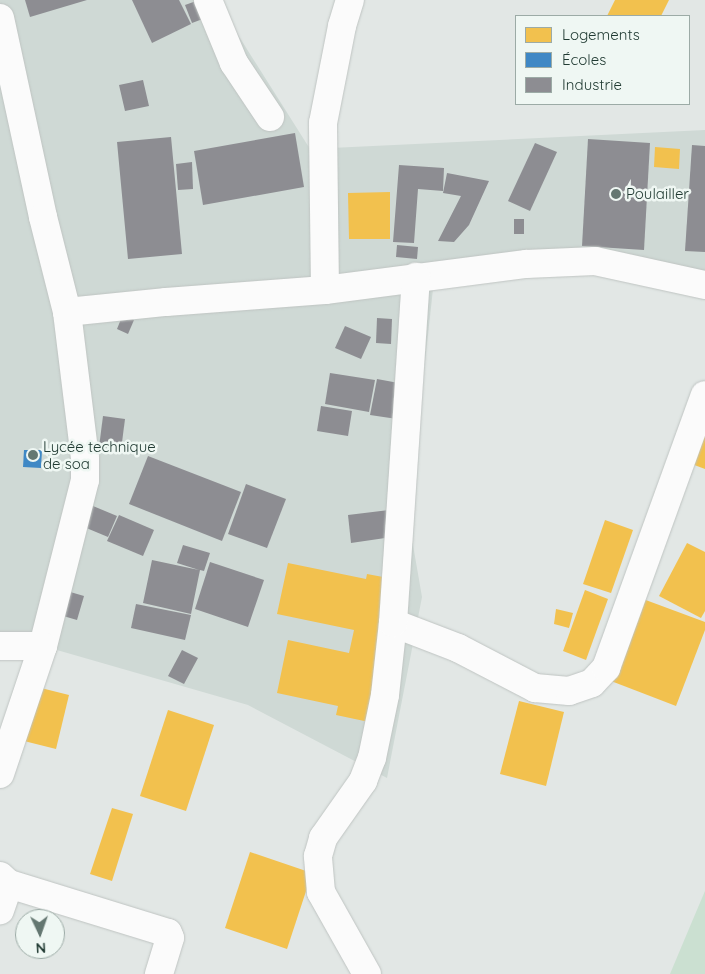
<!DOCTYPE html>
<html>
<head>
<meta charset="utf-8">
<style>
  body { margin:0 }
  #map { position:relative; width:705px; height:974px; overflow:hidden; background:#e2e7e5; font-family:Quicksand,sans-serif }
  div>[style] { position:absolute }
  .built>* { inset:0; background:#cfd9d5 }
  .green>* { inset:0; background:#cbe0d1 }
  .homes>* { inset:0; background:#f2c14e }
  .schools>* { inset:0; background:#3f88c5 }
  .industry>* { inset:0; background:#8d8d92 }
  .roads { filter:drop-shadow(0 0 1px #bfc4c2) drop-shadow(0 0 1px #bfc4c2) }
  .minor>* { height:28px; margin:-14px; padding:0 14px; transform-origin:14px; border-radius:14px; background:#fbfbfb }
  .dots>* { width:14px; height:14px; translate:-50% -50%; box-sizing:border-box; border:2px solid #eff7f3; border-radius:50% }
  span { translate:-50% -50%; white-space:nowrap; text-align:center; line-height:1.15; -webkit-text-stroke:5px #eff7f3; paint-order:stroke }
  .poi-label { font-size:15px; color:#203a32 }
  .left { translate:0 -50%; text-align:left }
  .legend { position:absolute; left:515px; top:15px; width:175px; height:90px; box-sizing:border-box; background:#eff7f3; border:1px solid #9caba6; margin:0; padding:6px 9px; list-style:none; font-size:15px; color:#203a32 }
  .legend li { display:flex; align-items:center; gap:10px; height:25px }
  .legend b { width:25px; border:1px solid #9caba6 }
  .north { position:absolute; left:15px; top:909px; width:50px; height:50px; box-sizing:border-box; background:#eff7f3; border:1px solid #9caba6; border-radius:50%; rotate:177deg; font-size:14px; font-weight:700; line-height:20px; text-align:center; color:#203a32 }
  .north::after { content:''; display:block; margin:auto; width:18px; height:22px; background:#647771; clip-path:polygon(50% 0,100% 100%,50% 72%,0 100%) }
</style>
</head>
<body>
<div id="map">
  <div class="built">
    <i style="clip-path:polygon(0 0,216px 0,310px 149px,705px 130px,705px 281px,595px 261px,433px 289px,408px 516px,422px 597px,387px 778px,248px 705px,43px 646px,0 646px)"></i>
  </div>
  <div class="green">
    <i style="clip-path:polygon(705px 891px,705px 974px,670px 974px,691px 924px)"></i>
  </div>
  <div class="homes">
    <i style="clip-path:polygon(615px 0,669px 0,661px 16px,607px 16px)"></i>
    <i style="clip-path:polygon(655px 147px,680px 149px,679px 169px,654px 167px)"></i>
    <i style="clip-path:polygon(390px 192px,390px 239px,349px 239px,348px 193px)"></i>
    <i style="clip-path:polygon(705px 422px,705px 469px,689px 463px)"></i>
    <i style="clip-path:polygon(605px 520px,633px 530px,611px 593px,583px 584px)"></i>
    <i style="clip-path:polygon(687px 543px,705px 552px,705px 611px,701px 618px,659px 596px)"></i>
    <i style="clip-path:polygon(288px 563px,366px 579px,367px 574px,399px 580px,369px 722px,336px 715px,338px 706px,277px 693px,288px 640px,349px 653px,354px 630px,277px 614px)"></i>
    <i style="clip-path:polygon(585px 590px,608px 599px,586px 660px,563px 651px)"></i>
    <i style="clip-path:polygon(643px 599px,705px 622px,705px 630px,676px 706px,611px 681px)"></i>
    <i style="clip-path:polygon(556px 609px,573px 613px,569px 628px,554px 624px)"></i>
    <i style="clip-path:polygon(37px 687px,69px 695px,56px 749px,24px 741px)"></i>
    <i style="clip-path:polygon(519px 701px,564px 712px,546px 786px,500px 774px)"></i>
    <i style="clip-path:polygon(168px 710px,214px 725px,186px 811px,140px 796px)"></i>
    <i style="clip-path:polygon(112px 808px,133px 814px,112px 881px,90px 874px)"></i>
    <i style="clip-path:polygon(250px 852px,312px 873px,287px 949px,225px 928px)"></i>
  </div>
  <div class="schools">
    <i style="clip-path:polygon(24px 450px,42px 450px,41px 468px,23px 467px)"></i>
  </div>
  <div class="industry">
    <i style="clip-path:polygon(25px 0,87px 0,30px 17px)"></i>
    <i style="clip-path:polygon(132px 0,179px 0,191px 24px,152px 43px)"></i>
    <i style="clip-path:polygon(199px 0,208px 17px,192px 23px,185px 5px)"></i>
    <i style="clip-path:polygon(143px 80px,149px 106px,125px 111px,119px 85px)"></i>
    <i style="clip-path:polygon(295px 133px,304px 187px,203px 205px,194px 151px)"></i>
    <i style="clip-path:polygon(171px 137px,182px 254px,128px 259px,117px 142px)"></i>
    <i style="clip-path:polygon(588px 139px,650px 143px,644px 250px,582px 246px)"></i>
    <i style="clip-path:polygon(535px 143px,557px 152px,530px 211px,508px 201px)"></i>
    <i style="clip-path:polygon(692px 145px,705px 146px,705px 252px,685px 251px)"></i>
    <i style="clip-path:polygon(192px 162px,193px 189px,178px 190px,176px 164px)"></i>
    <i style="clip-path:polygon(399px 165px,444px 168px,443px 191px,418px 189px,414px 243px,393px 242px)"></i>
    <i style="clip-path:polygon(447px 173px,489px 181px,469px 225px,454px 242px,438px 241px,461px 196px,443px 193px)"></i>
    <i style="clip-path:polygon(514px 219px,524px 219px,524px 234px,514px 234px)"></i>
    <i style="clip-path:polygon(397px 245px,418px 247px,417px 259px,396px 257px)"></i>
    <i style="clip-path:polygon(123px 314px,134px 320px,128px 334px,117px 329px)"></i>
    <i style="clip-path:polygon(377px 318px,392px 319px,391px 344px,376px 343px)"></i>
    <i style="clip-path:polygon(345px 326px,371px 337px,361px 359px,335px 348px)"></i>
    <i style="clip-path:polygon(330px 373px,375px 380px,369px 412px,325px 404px)"></i>
    <i style="clip-path:polygon(377px 379px,404px 384px,397px 419px,370px 415px)"></i>
    <i style="clip-path:polygon(321px 406px,352px 411px,348px 436px,317px 431px)"></i>
    <i style="clip-path:polygon(103px 416px,125px 419px,121px 450px,99px 447px)"></i>
    <i style="clip-path:polygon(148px 456px,241px 492px,222px 541px,129px 504px)"></i>
    <i style="clip-path:polygon(246px 484px,286px 499px,267px 548px,228px 534px)"></i>
    <i style="clip-path:polygon(93px 506px,117px 516px,108px 537px,84px 527px)"></i>
    <i style="clip-path:polygon(389px 510px,392px 537px,351px 543px,348px 515px)"></i>
    <i style="clip-path:polygon(119px 515px,154px 530px,143px 556px,107px 541px)"></i>
    <i style="clip-path:polygon(183px 545px,210px 553px,204px 571px,200px 570px,191px 614px,143px 603px,152px 560px,199px 570px,177px 563px)"></i>
    <i style="clip-path:polygon(210px 562px,264px 580px,248px 627px,195px 609px)"></i>
    <i style="clip-path:polygon(60px 589px,84px 596px,77px 620px,53px 613px)"></i>
    <i style="clip-path:polygon(136px 604px,191px 615px,185px 640px,131px 628px)"></i>
    <i style="clip-path:polygon(182px 650px,198px 658px,184px 684px,168px 676px)"></i>
  </div>
  <div class="roads">
    <div class="minor">
      <i style="left:208px;top:0;width:68px;rotate:67.6deg"></i>
      <i style="left:234px;top:63px;width:65px;rotate:56.3deg"></i>
      <i style="left:0;top:18px;width:204px;rotate:77.8deg"></i>
      <i style="left:43px;top:217px;width:98px;rotate:75.8deg"></i>
      <i style="left:67px;top:312px;width:147px;rotate:83deg"></i>
      <i style="left:85px;top:458px;width:22px;rotate:90deg"></i>
      <i style="left:85px;top:480px;width:171px;rotate:104.2deg"></i>
      <i style="left:43px;top:646px;width:135px;rotate:108.6deg"></i>
      <i style="left:325px;top:290px;width:167px;rotate:-90.7deg"></i>
      <i style="left:323px;top:123px;width:99px;rotate:-78.9deg"></i>
      <i style="left:342px;top:26px;width:27px;rotate:-73deg"></i>
      <i style="left:67px;top:312px;width:100px;rotate:-5.8deg"></i>
      <i style="left:166px;top:302px;width:159px;rotate:-4.3deg"></i>
      <i style="left:325px;top:290px;width:203px;rotate:-7.4deg"></i>
      <i style="left:526px;top:264px;width:69px;rotate:-2.5deg"></i>
      <i style="left:595px;top:261px;width:113px;rotate:12.3deg"></i>
      <i style="left:393px;top:623px;width:70px;rotate:21deg"></i>
      <i style="left:458px;top:648px;width:87px;rotate:27.5deg"></i>
      <i style="left:535px;top:688px;width:34px;rotate:5deg"></i>
      <i style="left:569px;top:691px;width:24px;rotate:-19deg"></i>
      <i style="left:592px;top:683px;width:21px;rotate:-47deg"></i>
      <i style="left:606px;top:668px;width:290px;rotate:-70.1deg"></i>
      <i style="left:0;top:646px;width:43px"></i>
      <i style="left:0;top:876px;width:12px;rotate:42deg"></i>
      <i style="left:9px;top:884px;width:28px;rotate:109deg"></i>
      <i style="left:9px;top:884px;width:166px;rotate:17.1deg"></i>
      <i style="left:168px;top:933px;width:5px;rotate:68deg"></i>
      <i style="left:170px;top:938px;width:38px;rotate:107deg"></i>
      <i style="left:367px;top:974px;width:94px;rotate:-119.3deg"></i>
      <i style="left:321px;top:892px;width:36px;rotate:-95deg"></i>
      <i style="left:318px;top:856px;width:19px;rotate:-74deg"></i>
      <i style="left:323px;top:838px;width:70px;rotate:-54.9deg"></i>
      <i style="left:363px;top:781px;width:25px;rotate:-69deg"></i>
      <i style="left:372px;top:758px;width:64px;rotate:-78.3deg"></i>
      <i style="left:385px;top:695px;width:72px;rotate:-83.7deg"></i>
      <i style="left:393px;top:623px;width:347px;rotate:-86.2deg"></i>
    </div>
  </div>
  <div class="dots">
    <i style="left:616px;top:194px;background:#647771"></i>
    <i style="left:33px;top:455px;background:#647771"></i>
  </div>
  <div class="poi-label">
    <span class="left" style="left:626px;top:194px">Poulailler</span>
    <span class="left" style="left:43px;top:455px">Lycée technique<br>de soa</span>
  </div>
  <ul class="legend">
  <li><b style="height:14px;background:#f2c14e"></b>Logements</li>
  <li><b style="height:14px;background:#3f88c5"></b>Écoles</li>
  <li><b style="height:14px;background:#8d8d92"></b>Industrie</li>
  </ul>
  <div class="north">N</div>
</div>
</body>
</html>
